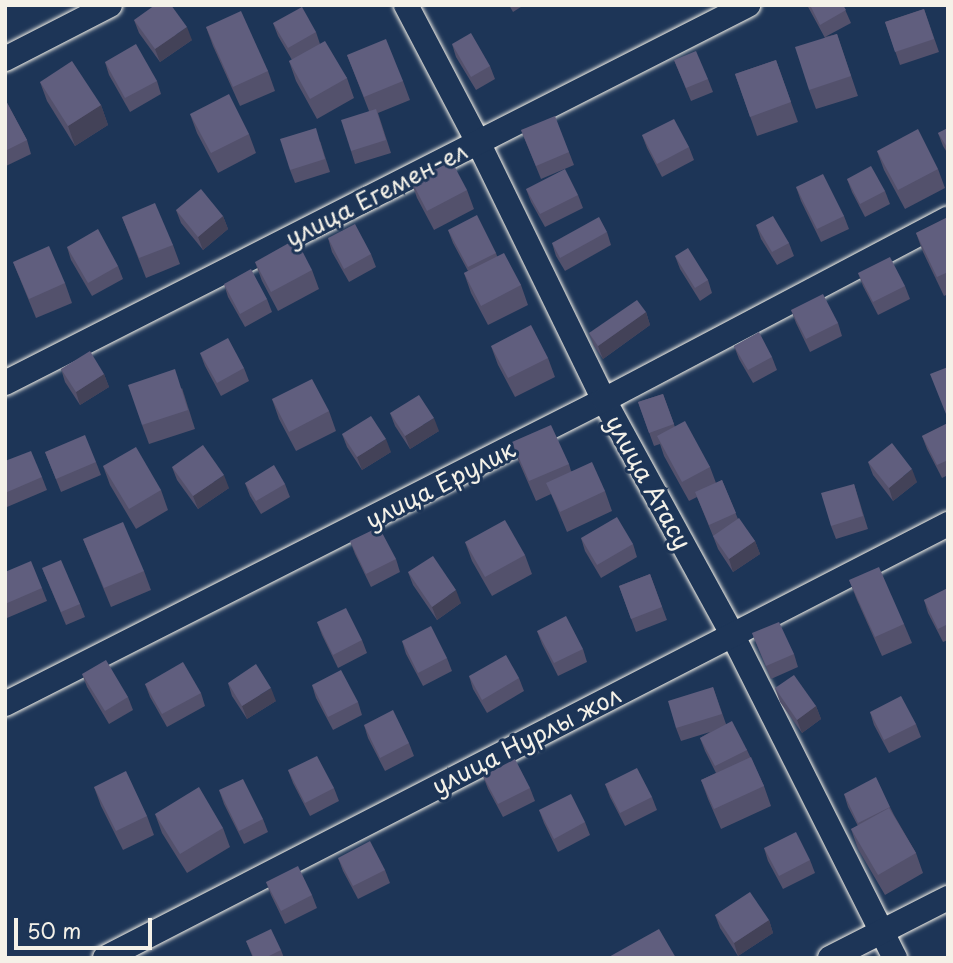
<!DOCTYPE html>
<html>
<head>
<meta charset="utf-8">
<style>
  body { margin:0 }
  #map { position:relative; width:953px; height:963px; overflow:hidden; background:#1d3557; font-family:"Playpen Sans",sans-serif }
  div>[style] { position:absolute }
  .roads { filter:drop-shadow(0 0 2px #f4f1e8) drop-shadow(0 0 2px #f4f1e8) }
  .minor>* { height:24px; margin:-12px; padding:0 12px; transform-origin:12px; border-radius:12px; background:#1d3557 }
  .wall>* { inset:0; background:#53516c }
  .shaded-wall>* { inset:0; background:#434258 }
  .building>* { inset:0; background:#605e7e }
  span { translate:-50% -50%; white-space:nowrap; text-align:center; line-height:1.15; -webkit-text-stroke:6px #1d3557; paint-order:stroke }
  .street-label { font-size:24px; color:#f4f1e8 }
  .frame { position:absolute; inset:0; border:7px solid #f4f1e8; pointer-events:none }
  .scale { position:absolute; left:14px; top:918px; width:138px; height:32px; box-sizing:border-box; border:4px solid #f4f1e8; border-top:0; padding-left:9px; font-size:21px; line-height:24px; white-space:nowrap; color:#f4f1e8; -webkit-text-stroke:5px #1d3557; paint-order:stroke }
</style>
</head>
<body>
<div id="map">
  <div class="roads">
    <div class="minor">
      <i style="left:406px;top:5px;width:155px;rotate:62.3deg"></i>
      <i style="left:478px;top:142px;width:287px;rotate:64deg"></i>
      <i style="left:604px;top:400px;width:267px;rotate:61.3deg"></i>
      <i style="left:732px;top:634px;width:363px;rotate:63.3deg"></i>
      <i style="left:5px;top:59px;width:118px;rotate:-27.2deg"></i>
      <i style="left:5px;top:383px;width:834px;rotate:-26.96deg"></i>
      <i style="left:5px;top:704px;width:672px;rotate:-26.91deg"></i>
      <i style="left:604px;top:400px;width:389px;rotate:-27.8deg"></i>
      <i style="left:105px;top:958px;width:948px;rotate:-27.24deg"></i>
      <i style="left:830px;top:958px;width:132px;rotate:-27deg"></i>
    </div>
  </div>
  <div class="wall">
    <i style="clip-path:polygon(509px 5px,524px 5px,513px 12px)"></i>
    <i style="clip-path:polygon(807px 5px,843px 5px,851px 23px,825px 37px,837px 34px,858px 96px,816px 109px,809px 90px,825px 38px)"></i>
    <i style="clip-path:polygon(924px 9px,939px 52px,900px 65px,885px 22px)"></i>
    <i style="clip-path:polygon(134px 20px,192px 40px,160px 62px,139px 33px)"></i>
    <i style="clip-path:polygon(273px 23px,316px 32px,320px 44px,347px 78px,354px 98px,317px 119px,296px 81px,289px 61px,292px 60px,278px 36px)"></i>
    <i style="clip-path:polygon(206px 27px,268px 71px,275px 91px,240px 106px,213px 46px)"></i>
    <i style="clip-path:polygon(452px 44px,490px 66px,495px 79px,476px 90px,456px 57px)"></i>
    <i style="clip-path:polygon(347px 55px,403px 81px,410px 100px,378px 113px,391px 153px,355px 164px,351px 151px,369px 111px)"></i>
    <i style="clip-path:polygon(674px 60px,708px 79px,713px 92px,691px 101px)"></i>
    <i style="clip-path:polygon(776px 60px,798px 122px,757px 136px,735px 74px)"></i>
    <i style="clip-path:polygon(105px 62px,157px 81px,161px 94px,130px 112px,109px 75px)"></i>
    <i style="clip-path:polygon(40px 82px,101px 105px,108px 125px,75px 146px,47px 101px)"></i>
    <i style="clip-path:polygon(5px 99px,27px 140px,31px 154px,6px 166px)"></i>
    <i style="clip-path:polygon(190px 114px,249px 134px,256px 153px,218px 173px,197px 133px)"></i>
    <i style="clip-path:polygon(948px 128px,948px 154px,943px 146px,938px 133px)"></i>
    <i style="clip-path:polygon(521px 130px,569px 152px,574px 165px,541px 179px)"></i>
    <i style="clip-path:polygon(642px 135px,689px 147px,694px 160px,662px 177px,647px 148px)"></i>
    <i style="clip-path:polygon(320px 141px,330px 172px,295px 183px,290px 170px)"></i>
    <i style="clip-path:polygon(877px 151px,938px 169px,945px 188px,905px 209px,884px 170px)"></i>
    <i style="clip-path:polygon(410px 178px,467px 190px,474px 209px,434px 230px,417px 198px)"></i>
    <i style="clip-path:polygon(847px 179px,885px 191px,890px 204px,865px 217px,852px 192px)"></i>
    <i style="clip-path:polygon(796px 187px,844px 216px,849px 229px,821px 242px,801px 201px)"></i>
    <i style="clip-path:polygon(526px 189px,578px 195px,583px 208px,545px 227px,531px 202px)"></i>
    <i style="clip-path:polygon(176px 210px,223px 216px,228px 229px,203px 250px,181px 223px)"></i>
    <i style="clip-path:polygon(122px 217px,173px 245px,180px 264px,146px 278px)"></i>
    <i style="clip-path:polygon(948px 217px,948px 294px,944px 296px,923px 252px,916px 233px)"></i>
    <i style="clip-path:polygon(756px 225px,789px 243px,794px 256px,777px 265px,761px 239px)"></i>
    <i style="clip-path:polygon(448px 230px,496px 253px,497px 256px,521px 285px,528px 305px,488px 325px,471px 293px,464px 273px,468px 271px,453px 243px)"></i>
    <i style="clip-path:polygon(607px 232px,611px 245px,565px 271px,556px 256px,552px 243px)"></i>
    <i style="clip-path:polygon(328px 238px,371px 254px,376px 267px,349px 282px,332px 252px)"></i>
    <i style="clip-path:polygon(67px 247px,118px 266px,123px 279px,92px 296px,71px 260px)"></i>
    <i style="clip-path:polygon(675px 256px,708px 280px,712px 293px,700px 301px,680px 269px)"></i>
    <i style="clip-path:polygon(13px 262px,65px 283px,72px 303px,36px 318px)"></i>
    <i style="clip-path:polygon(255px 262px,312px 270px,319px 289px,278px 311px,262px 281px)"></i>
    <i style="clip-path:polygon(858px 273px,905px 286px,910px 299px,878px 315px,863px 286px)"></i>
    <i style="clip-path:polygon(224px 284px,267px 299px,272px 312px,245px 327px,228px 297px)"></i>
    <i style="clip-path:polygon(791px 310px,838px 323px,842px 336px,810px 352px,796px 323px)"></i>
    <i style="clip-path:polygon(646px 312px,650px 325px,603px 359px,594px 346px,589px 333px)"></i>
    <i style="clip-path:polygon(491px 346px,548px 358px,555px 377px,515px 397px,498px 365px)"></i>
    <i style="clip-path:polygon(734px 346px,772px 357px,777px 370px,753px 383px,739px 359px)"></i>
    <i style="clip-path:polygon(200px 353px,244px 368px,249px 381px,221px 396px,205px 366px)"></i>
    <i style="clip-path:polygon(61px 369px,104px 374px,109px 387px,80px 405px,65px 382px)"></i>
    <i style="clip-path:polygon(182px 388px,195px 429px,149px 444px,142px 425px)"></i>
    <i style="clip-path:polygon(663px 394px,675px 427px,710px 467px,716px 483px,722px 480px,738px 519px,755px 541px,760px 554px,733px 572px,718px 549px,713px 536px,697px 497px,689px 501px,664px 456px,660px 444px,654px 446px,638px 402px)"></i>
    <i style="clip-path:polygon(272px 399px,329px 411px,336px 431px,296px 451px,279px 419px)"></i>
    <i style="clip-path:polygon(390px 413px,439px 431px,410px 449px,395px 426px)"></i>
    <i style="clip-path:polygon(948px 423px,948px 475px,942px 478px,927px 449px,922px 436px)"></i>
    <i style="clip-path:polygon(342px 434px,391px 452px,362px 470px,347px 447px)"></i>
    <i style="clip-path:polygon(512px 442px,569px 464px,571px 471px,605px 491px,612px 511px,567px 532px,551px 494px,536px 501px,519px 462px)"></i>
    <i style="clip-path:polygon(45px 452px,96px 462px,101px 475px,61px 492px)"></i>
    <i style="clip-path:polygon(5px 461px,42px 477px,47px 490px,7px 507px,5px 502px)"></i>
    <i style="clip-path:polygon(868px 462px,917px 482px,893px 501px,873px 475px)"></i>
    <i style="clip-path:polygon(103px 466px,161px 490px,168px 510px,136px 529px,110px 485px)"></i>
    <i style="clip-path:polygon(172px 467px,229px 488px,198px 509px,177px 480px)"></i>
    <i style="clip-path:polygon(245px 483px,285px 484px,290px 497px,261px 514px,250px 496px)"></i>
    <i style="clip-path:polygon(854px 484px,868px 529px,836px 539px,831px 526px)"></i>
    <i style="clip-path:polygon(581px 538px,633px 544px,637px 557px,601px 578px,585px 551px)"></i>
    <i style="clip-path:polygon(83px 539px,144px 571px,151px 590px,111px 607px)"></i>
    <i style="clip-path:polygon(350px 541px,396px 559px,400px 572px,371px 587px,355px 554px)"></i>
    <i style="clip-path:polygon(465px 542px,525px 555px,532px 574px,492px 596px,472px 561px)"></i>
    <i style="clip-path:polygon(42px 568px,80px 604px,85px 617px,66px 625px)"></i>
    <i style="clip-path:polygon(5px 572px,42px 588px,47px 601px,7px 618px,5px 613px)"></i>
    <i style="clip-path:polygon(408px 572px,461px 603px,437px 620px,413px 585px)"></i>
    <i style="clip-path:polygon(650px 574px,667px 620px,636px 632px,619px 586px)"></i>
    <i style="clip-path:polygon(849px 580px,904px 624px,912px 643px,882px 656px,857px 600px)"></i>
    <i style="clip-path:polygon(948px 588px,948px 640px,943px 642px,928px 613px,924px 600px)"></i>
    <i style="clip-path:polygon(317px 622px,362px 640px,367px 653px,338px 668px,322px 635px)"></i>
    <i style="clip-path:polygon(537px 631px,583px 649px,587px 662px,558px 676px,542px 644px)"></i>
    <i style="clip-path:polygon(752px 633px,794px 654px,798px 667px,771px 679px)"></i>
    <i style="clip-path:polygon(402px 641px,447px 658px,452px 671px,423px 686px,406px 654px)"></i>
    <i style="clip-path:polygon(82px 674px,128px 697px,133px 710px,109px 724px,87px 687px)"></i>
    <i style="clip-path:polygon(469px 676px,519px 678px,524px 691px,487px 713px,473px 689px)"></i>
    <i style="clip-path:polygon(228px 683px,276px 701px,247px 719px,232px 696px)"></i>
    <i style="clip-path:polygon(145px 684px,201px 693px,205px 706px,167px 727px,150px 697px)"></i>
    <i style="clip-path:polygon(312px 685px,358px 702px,362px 715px,333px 730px,316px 698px)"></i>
    <i style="clip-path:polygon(713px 687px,726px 724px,747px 750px,764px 786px,771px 806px,721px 829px,708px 799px,701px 780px,716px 773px,705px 751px,700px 738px,710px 732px,681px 741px,676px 728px)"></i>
    <i style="clip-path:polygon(775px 688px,816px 706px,821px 719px,802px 733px,780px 702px)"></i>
    <i style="clip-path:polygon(870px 712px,916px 724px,921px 737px,889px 753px,874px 725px)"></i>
    <i style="clip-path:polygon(364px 725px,409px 743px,414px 756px,385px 771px,368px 738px)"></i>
    <i style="clip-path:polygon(288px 770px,334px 788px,339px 801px,310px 816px,293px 783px)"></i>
    <i style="clip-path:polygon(483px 776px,530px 788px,535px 801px,503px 817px,488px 789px)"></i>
    <i style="clip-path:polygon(605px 784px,652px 797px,657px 810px,625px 826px,610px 797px)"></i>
    <i style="clip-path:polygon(94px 787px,147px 816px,154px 835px,123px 850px,101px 806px)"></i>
    <i style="clip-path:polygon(219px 790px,263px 819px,268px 832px,244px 844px,224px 804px)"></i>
    <i style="clip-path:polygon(844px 794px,890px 807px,894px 815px,916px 853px,923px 873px,885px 895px,858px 849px,851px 829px,858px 826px,848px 807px)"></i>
    <i style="clip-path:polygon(539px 810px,585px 822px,590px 835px,558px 852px,544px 823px)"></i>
    <i style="clip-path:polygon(155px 814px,223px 828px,230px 847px,187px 873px,162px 833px)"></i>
    <i style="clip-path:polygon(764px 848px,810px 860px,815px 873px,783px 889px,768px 861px)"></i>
    <i style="clip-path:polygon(338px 858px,385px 870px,390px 883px,358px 899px,343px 871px)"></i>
    <i style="clip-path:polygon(266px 882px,312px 895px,317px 908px,285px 924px,271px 895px)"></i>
    <i style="clip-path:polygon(715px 915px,769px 920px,773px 933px,738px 956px,720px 928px)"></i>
    <i style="clip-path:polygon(246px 941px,281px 950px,284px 958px,253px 958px)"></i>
  </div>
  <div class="shaded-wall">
    <i style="clip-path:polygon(187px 27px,192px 40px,160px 62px,155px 49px)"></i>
    <i style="clip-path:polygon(101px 105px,108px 125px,75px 146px,68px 126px)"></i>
    <i style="clip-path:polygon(223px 216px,228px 229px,203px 250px,198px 237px)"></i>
    <i style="clip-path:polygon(646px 312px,650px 325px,603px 359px,598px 346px)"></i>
    <i style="clip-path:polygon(104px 374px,109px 387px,80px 405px,76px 392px)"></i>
    <i style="clip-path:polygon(434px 418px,439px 431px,410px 449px,405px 436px)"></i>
    <i style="clip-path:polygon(386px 439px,391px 452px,362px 470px,357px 457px)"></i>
    <i style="clip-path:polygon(912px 469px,917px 482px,893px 501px,889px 488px)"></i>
    <i style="clip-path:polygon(224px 475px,229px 488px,198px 509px,193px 496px)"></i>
    <i style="clip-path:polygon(755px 541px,760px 554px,733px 572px,729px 559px)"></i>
    <i style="clip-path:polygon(456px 590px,461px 603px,437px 620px,432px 607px)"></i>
    <i style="clip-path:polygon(271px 688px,276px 701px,247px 719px,242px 706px)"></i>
    <i style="clip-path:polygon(816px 706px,821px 719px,802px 733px,797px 720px)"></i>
    <i style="clip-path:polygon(769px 920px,773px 933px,738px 956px,734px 943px)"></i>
  </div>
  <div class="building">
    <i style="clip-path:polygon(155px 5px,171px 5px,187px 27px,155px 49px,134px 20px)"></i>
    <i style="clip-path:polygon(810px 5px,843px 5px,846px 10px,820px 25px)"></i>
    <i style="clip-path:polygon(302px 7px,316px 32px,288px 48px,273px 23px)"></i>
    <i style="clip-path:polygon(924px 9px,934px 39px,895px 52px,885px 22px)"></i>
    <i style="clip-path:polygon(241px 11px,268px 71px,233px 87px,206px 27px)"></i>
    <i style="clip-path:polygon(471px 33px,490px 66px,471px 77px,452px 44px)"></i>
    <i style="clip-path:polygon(837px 34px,851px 76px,809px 90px,795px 47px)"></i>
    <i style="clip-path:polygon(386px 39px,403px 81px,364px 97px,347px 55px)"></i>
    <i style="clip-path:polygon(325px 41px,347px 78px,310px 99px,289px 61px)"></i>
    <i style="clip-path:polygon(136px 44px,157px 81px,125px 98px,105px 62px)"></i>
    <i style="clip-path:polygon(696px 51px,708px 79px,686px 88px,674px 60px)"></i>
    <i style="clip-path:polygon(776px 60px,791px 102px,750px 117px,735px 74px)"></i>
    <i style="clip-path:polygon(72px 61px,101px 105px,68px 126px,40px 82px)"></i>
    <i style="clip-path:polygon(229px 94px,249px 134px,211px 153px,190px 114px)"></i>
    <i style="clip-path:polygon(5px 99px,27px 140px,5px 151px)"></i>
    <i style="clip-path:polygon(376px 109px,386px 140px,351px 151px,341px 120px)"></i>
    <i style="clip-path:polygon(555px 116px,569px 152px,536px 166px,521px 130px)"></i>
    <i style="clip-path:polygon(674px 119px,689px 147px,657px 164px,642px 135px)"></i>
    <i style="clip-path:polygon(316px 128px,325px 159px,290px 170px,280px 139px)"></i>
    <i style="clip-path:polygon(948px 128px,948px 149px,938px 133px)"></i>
    <i style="clip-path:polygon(918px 129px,938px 169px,898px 190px,877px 151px)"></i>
    <i style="clip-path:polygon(450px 158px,467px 190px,427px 211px,410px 178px)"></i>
    <i style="clip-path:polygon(871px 166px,885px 191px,860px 204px,847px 179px)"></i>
    <i style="clip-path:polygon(565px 169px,578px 195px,540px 214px,526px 189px)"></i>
    <i style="clip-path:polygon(823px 174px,844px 216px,817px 229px,796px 187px)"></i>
    <i style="clip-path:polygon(201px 189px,223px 216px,198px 237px,176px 210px)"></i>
    <i style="clip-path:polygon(155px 203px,173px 245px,139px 258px,122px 217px)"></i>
    <i style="clip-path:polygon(477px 215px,496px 253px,468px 267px,448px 230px)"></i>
    <i style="clip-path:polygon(773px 216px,789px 243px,772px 252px,756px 225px)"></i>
    <i style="clip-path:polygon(599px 217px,607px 232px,560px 258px,552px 243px)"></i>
    <i style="clip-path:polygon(948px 217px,948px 272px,937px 277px,916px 233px)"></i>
    <i style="clip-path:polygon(355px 224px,371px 254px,344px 269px,328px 238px)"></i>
    <i style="clip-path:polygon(98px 229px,118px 266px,88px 283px,67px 247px)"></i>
    <i style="clip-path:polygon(296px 239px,312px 270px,271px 292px,255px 262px)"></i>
    <i style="clip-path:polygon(49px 246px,65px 283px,29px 299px,13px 262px)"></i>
    <i style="clip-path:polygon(688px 248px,708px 280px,695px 288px,675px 256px)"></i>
    <i style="clip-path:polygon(504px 253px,521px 285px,481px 306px,464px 273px)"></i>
    <i style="clip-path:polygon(890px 257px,905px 286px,873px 302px,858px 273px)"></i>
    <i style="clip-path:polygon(251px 269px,267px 299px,240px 314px,224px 284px)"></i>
    <i style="clip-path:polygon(823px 294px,838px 323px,806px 339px,791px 310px)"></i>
    <i style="clip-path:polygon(637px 300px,646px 312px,598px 346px,589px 333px)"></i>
    <i style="clip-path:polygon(531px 325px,548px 358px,508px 378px,491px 346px)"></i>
    <i style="clip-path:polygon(759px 332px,772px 357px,748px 370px,734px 346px)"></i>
    <i style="clip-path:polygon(228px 338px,244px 368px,217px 383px,200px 353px)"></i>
    <i style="clip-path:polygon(90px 351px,104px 374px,76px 392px,61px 369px)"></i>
    <i style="clip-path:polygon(948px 367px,948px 413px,946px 414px,930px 374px)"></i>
    <i style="clip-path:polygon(175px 369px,188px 410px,142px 425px,128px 385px)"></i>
    <i style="clip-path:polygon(312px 379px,329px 411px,289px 432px,272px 399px)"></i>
    <i style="clip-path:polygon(663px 394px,674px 424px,649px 433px,638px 402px)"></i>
    <i style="clip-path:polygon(419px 395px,434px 418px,405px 436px,390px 413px)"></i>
    <i style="clip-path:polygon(371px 416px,386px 439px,357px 457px,342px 434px)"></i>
    <i style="clip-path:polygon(685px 421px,710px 467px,682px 482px,657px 436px)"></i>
    <i style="clip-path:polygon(948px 423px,948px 460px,937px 465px,922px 436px)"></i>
    <i style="clip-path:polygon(551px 425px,569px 464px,529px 481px,512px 442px)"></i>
    <i style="clip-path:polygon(85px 435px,96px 462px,56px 479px,45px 452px)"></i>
    <i style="clip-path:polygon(892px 443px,912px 469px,889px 488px,868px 462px)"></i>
    <i style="clip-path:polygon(203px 445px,224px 475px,193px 496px,172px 467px)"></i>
    <i style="clip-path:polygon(136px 447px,161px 490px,129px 509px,103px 466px)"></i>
    <i style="clip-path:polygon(31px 451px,42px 477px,5px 493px,5px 461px)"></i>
    <i style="clip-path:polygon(592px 462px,605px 491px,560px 512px,546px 483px)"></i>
    <i style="clip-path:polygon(274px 465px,285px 484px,256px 501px,245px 483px)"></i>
    <i style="clip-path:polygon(722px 480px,736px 513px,709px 525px,695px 492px)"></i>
    <i style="clip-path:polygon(854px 484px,863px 516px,831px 526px,821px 493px)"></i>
    <i style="clip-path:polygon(617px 517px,633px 544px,597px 565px,581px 538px)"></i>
    <i style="clip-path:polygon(739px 518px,755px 541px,729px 559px,713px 536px)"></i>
    <i style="clip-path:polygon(505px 520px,525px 555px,485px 577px,465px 542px)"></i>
    <i style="clip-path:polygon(123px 522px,144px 571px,104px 588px,83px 539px)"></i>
    <i style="clip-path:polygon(379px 527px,396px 559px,366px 574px,350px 541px)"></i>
    <i style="clip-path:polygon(433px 556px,456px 590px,432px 607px,408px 572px)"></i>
    <i style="clip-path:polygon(61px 560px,80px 604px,61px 612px,42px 568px)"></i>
    <i style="clip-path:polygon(31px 561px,42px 588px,5px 604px,5px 572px)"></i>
    <i style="clip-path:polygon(879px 567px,904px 624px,875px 637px,849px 580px)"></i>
    <i style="clip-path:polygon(650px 574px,662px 607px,631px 619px,619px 586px)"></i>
    <i style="clip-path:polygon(948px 588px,948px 624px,938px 629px,924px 600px)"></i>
    <i style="clip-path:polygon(346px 608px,362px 640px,333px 655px,317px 622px)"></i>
    <i style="clip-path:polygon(566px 616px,583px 649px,554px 663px,537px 631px)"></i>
    <i style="clip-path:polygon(779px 622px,794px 654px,766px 666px,752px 633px)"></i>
    <i style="clip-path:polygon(431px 626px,447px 658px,418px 673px,402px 641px)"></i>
    <i style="clip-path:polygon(506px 655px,519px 678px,482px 700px,469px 676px)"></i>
    <i style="clip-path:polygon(106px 660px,128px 697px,105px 711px,82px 674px)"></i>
    <i style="clip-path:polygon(183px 662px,201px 693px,162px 714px,145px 684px)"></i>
    <i style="clip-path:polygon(256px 664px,271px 688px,242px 706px,228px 683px)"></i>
    <i style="clip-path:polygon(341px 670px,358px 702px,328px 717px,312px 685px)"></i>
    <i style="clip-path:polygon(794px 675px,816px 706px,797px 720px,775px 688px)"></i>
    <i style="clip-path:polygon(713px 687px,722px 714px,676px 728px,668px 701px)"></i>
    <i style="clip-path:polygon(901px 696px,916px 724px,884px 740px,870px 712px)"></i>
    <i style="clip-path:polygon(393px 710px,409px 743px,380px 758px,364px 725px)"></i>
    <i style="clip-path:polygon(732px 721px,747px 750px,715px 766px,700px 738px)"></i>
    <i style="clip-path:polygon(317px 756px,334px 788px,305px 803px,288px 770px)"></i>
    <i style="clip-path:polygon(751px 757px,764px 786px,714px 809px,701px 780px)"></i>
    <i style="clip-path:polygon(515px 759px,530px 788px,498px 804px,483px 776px)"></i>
    <i style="clip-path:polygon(637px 768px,652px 797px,620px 813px,605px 784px)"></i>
    <i style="clip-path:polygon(126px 771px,147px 816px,116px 831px,94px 787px)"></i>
    <i style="clip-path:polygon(876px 777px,890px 807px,858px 823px,844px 794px)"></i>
    <i style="clip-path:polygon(243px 779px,263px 819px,239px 831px,219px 790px)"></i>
    <i style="clip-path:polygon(199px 787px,223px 828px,180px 854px,155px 814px)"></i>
    <i style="clip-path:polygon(571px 794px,585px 822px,554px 839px,539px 810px)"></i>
    <i style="clip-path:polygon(889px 808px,916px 853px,878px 875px,851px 829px)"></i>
    <i style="clip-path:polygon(796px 832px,810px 860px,779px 876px,764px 848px)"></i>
    <i style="clip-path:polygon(370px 841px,385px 870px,353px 886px,338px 858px)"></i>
    <i style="clip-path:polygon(298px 866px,312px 895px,281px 911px,266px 882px)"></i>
    <i style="clip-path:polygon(750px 892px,769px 920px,734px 943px,715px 915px)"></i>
    <i style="clip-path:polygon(271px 929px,281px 950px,265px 958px,254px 958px,246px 941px)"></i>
    <i style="clip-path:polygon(659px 929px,676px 958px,607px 958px)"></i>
  </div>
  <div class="street-label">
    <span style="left:376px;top:194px;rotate:-27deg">улица Егемен-ел</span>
    <span style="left:649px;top:482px;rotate:61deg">улица Атасу</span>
    <span style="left:440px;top:484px;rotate:-27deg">улица Ерулик</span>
    <span style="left:526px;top:740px;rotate:-27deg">улица Нурлы жол</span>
  </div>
  <div class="frame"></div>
  <div class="scale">50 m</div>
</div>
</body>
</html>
